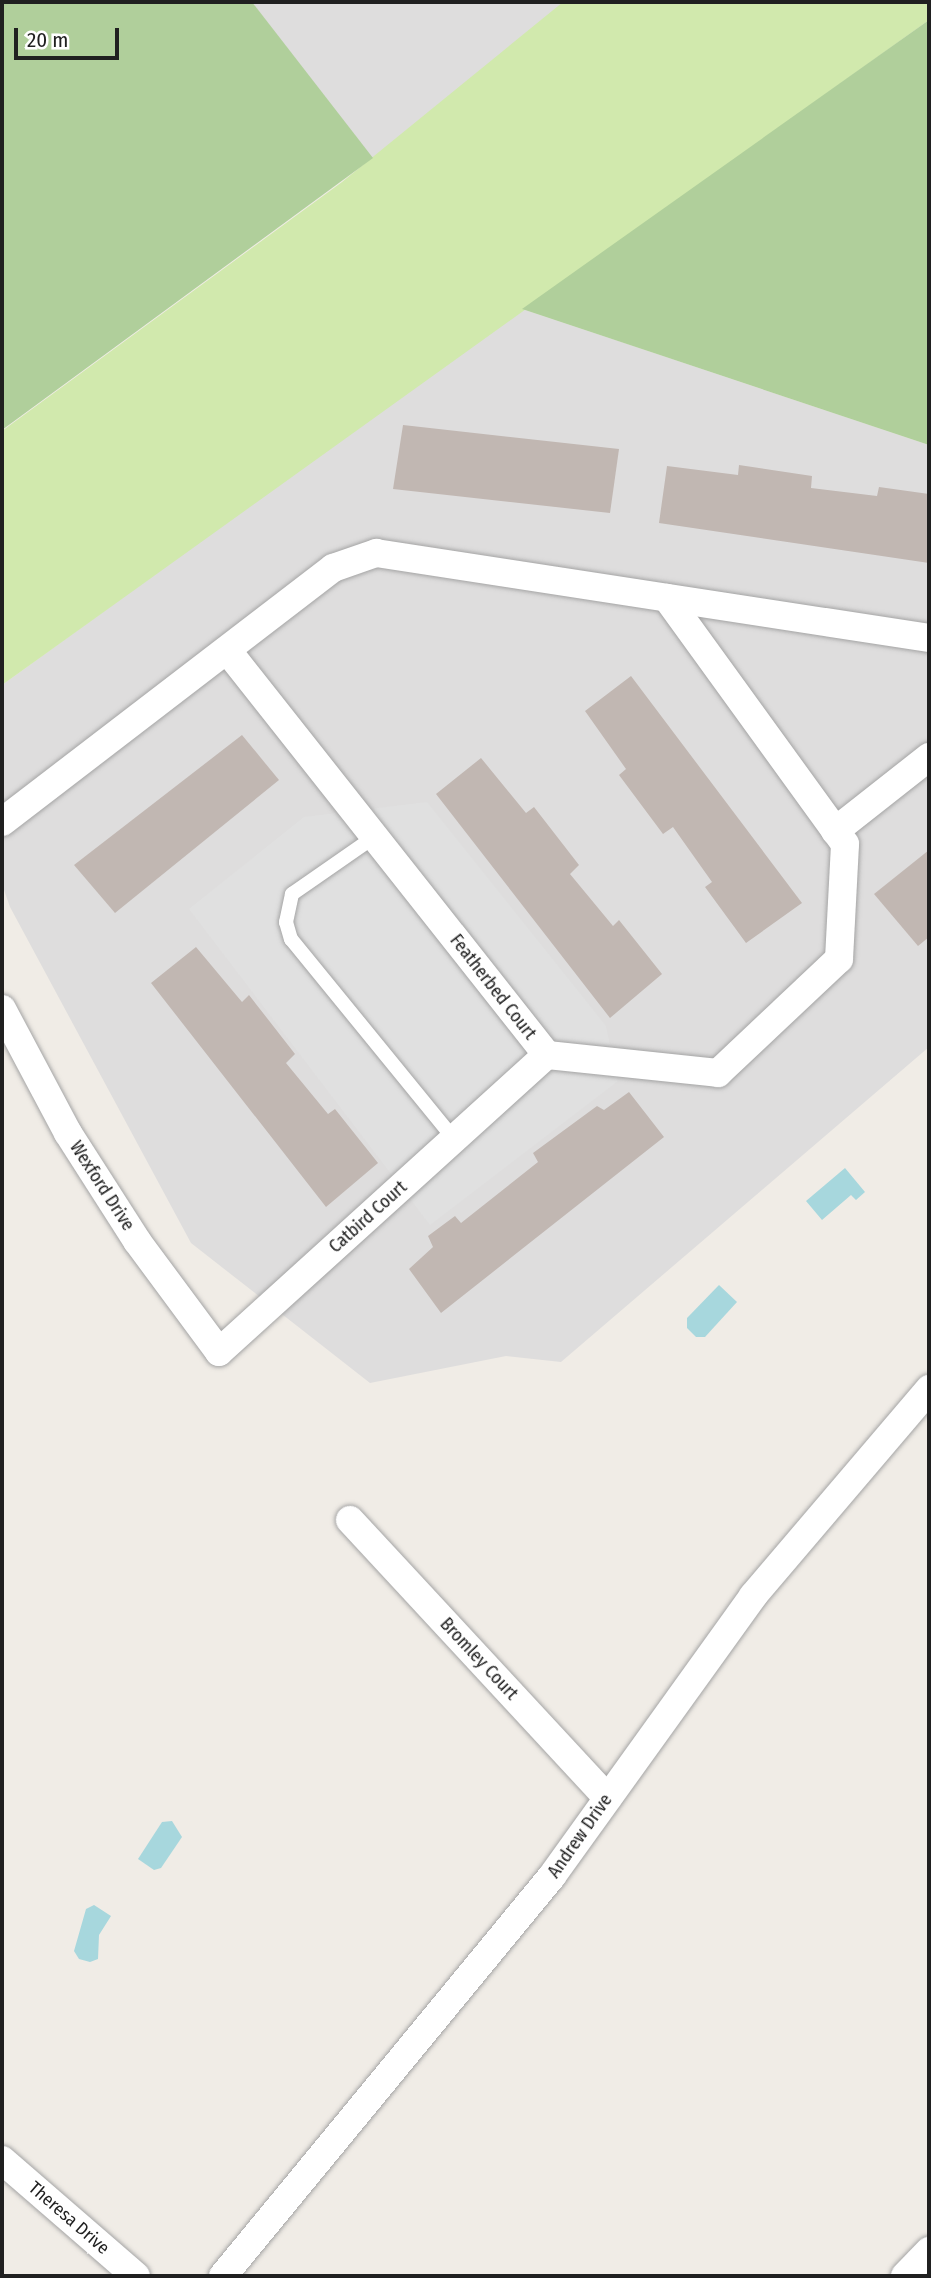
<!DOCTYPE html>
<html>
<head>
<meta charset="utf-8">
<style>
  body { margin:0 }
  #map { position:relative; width:931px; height:2278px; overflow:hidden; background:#f0ece6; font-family:"Fira Sans Condensed",sans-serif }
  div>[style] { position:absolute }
  .residential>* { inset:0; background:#dedddd }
  .grass>* { inset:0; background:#d1e9ad }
  .forest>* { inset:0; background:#b0cf9b }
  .parking>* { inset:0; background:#e0e0e0 }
  .water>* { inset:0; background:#a7d7dd }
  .building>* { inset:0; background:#c1b7b2 }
  .roads { filter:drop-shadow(0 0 2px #a4a4a4) drop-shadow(0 0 2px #a4a4a4) }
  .lane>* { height:14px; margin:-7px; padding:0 7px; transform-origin:7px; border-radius:7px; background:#fff }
  .street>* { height:28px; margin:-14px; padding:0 14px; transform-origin:14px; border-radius:14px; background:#fff }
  span { translate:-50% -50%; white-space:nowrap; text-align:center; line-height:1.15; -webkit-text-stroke:6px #fff; paint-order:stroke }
  .street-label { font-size:18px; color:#202020 }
  .frame { position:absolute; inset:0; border:4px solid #202020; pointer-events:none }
  .scale { position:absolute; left:14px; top:28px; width:105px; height:32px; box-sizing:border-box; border:4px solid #202020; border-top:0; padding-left:9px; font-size:21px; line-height:24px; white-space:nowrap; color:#202020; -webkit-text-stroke:5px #fff; paint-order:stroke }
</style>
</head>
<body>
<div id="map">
  <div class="residential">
    <i style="clip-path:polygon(252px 2px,698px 2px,417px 222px)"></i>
    <i style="clip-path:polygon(522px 309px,929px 445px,929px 1047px,561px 1362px,506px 1356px,370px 1383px,191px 1243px,10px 907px,2px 884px,2px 685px)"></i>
  </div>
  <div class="grass">
    <i style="clip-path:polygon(563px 2px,929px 2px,929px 20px,2px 685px,2px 431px,342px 182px)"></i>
  </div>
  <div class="forest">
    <i style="clip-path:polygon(2px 2px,252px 2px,373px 158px,2px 430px)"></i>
    <i style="clip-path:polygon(929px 20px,929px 445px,522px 309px)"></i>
  </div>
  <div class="parking">
    <i style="clip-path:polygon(427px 802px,606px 1026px,618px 1081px,430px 1225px,189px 909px,304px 817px)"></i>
  </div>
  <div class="water">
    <i style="clip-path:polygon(845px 1168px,865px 1192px,856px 1200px,851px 1195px,822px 1220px,806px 1201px)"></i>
    <i style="clip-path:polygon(719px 1285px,737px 1302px,705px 1337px,696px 1337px,687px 1328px,687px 1318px)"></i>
    <i style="clip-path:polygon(172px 1821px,182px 1837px,161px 1868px,154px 1870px,138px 1859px,162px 1822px)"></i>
    <i style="clip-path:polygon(94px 1905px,111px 1916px,99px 1935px,98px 1959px,90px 1962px,79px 1959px,74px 1951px,86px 1909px)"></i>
  </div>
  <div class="building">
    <i style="clip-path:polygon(403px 425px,619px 449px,610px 513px,393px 489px)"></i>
    <i style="clip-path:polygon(739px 465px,812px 476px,811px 488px,877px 496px,879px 487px,929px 494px,929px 563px,659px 523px,667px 466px,738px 475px)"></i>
    <i style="clip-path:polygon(631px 676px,802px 903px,746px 943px,705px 887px,712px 882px,673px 827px,663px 834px,619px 775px,626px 769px,585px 711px)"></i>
    <i style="clip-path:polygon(242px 735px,279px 780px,115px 913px,74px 865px)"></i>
    <i style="clip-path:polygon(481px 758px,526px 813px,534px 807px,579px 865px,570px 874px,613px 926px,619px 920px,662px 974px,610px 1018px,436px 794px)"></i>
    <i style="clip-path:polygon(929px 850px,929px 937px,918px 946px,874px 894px)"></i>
    <i style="clip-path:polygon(196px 947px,242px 1002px,249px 995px,295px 1054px,286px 1063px,328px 1114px,335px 1109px,378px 1163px,326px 1207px,151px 983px)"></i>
    <i style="clip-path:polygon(629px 1092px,664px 1137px,441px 1313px,409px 1269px,433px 1247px,428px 1236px,455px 1216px,461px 1223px,538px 1162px,533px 1153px,597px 1106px,604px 1110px)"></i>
  </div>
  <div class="roads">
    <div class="lane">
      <i style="left:374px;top:837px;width:100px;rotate:145.2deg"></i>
      <i style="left:292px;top:894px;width:29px;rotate:102deg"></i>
      <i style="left:286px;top:922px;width:18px;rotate:74deg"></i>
      <i style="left:291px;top:939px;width:258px;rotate:50.8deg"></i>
    </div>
    <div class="street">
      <i style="left:227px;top:650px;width:516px;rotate:51.69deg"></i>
      <i style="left:547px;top:1055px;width:172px;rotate:6deg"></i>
      <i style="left:718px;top:1073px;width:166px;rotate:-43.3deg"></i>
      <i style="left:839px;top:959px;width:115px;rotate:-87deg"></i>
      <i style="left:845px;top:844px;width:304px;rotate:-125.9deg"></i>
      <i style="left:2px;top:822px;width:417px;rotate:-37.5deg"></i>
      <i style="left:333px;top:568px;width:46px;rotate:-19.2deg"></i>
      <i style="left:376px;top:553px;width:559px;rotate:8.74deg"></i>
      <i style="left:835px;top:831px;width:120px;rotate:-38.2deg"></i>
      <i style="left:2px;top:1009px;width:140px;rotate:62deg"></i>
      <i style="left:68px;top:1133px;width:128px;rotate:57.4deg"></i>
      <i style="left:137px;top:1241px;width:138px;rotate:53.5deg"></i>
      <i style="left:219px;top:1352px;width:442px;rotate:-42.2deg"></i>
      <i style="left:350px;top:1520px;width:379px;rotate:47.2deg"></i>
      <i style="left:2px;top:2160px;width:177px;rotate:40.9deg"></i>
      <i style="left:223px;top:2276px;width:518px;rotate:-50.56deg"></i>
      <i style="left:552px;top:1876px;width:345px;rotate:-54.3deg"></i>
      <i style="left:753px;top:1596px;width:272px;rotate:-49.6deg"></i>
      <i style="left:905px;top:2276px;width:35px;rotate:-46deg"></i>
    </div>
  </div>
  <div class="street-label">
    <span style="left:493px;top:987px;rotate:52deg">Featherbed Court</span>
    <span style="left:102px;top:1186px;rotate:57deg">Wexford Drive</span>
    <span style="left:368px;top:1217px;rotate:-42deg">Catbird Court</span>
    <span style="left:479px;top:1659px;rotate:47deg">Bromley Court</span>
    <span style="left:580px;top:1836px;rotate:-55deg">Andrew Drive</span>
    <span style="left:69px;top:2218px;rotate:41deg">Theresa Drive</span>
  </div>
  <div class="frame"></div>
  <div class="scale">20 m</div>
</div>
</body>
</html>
